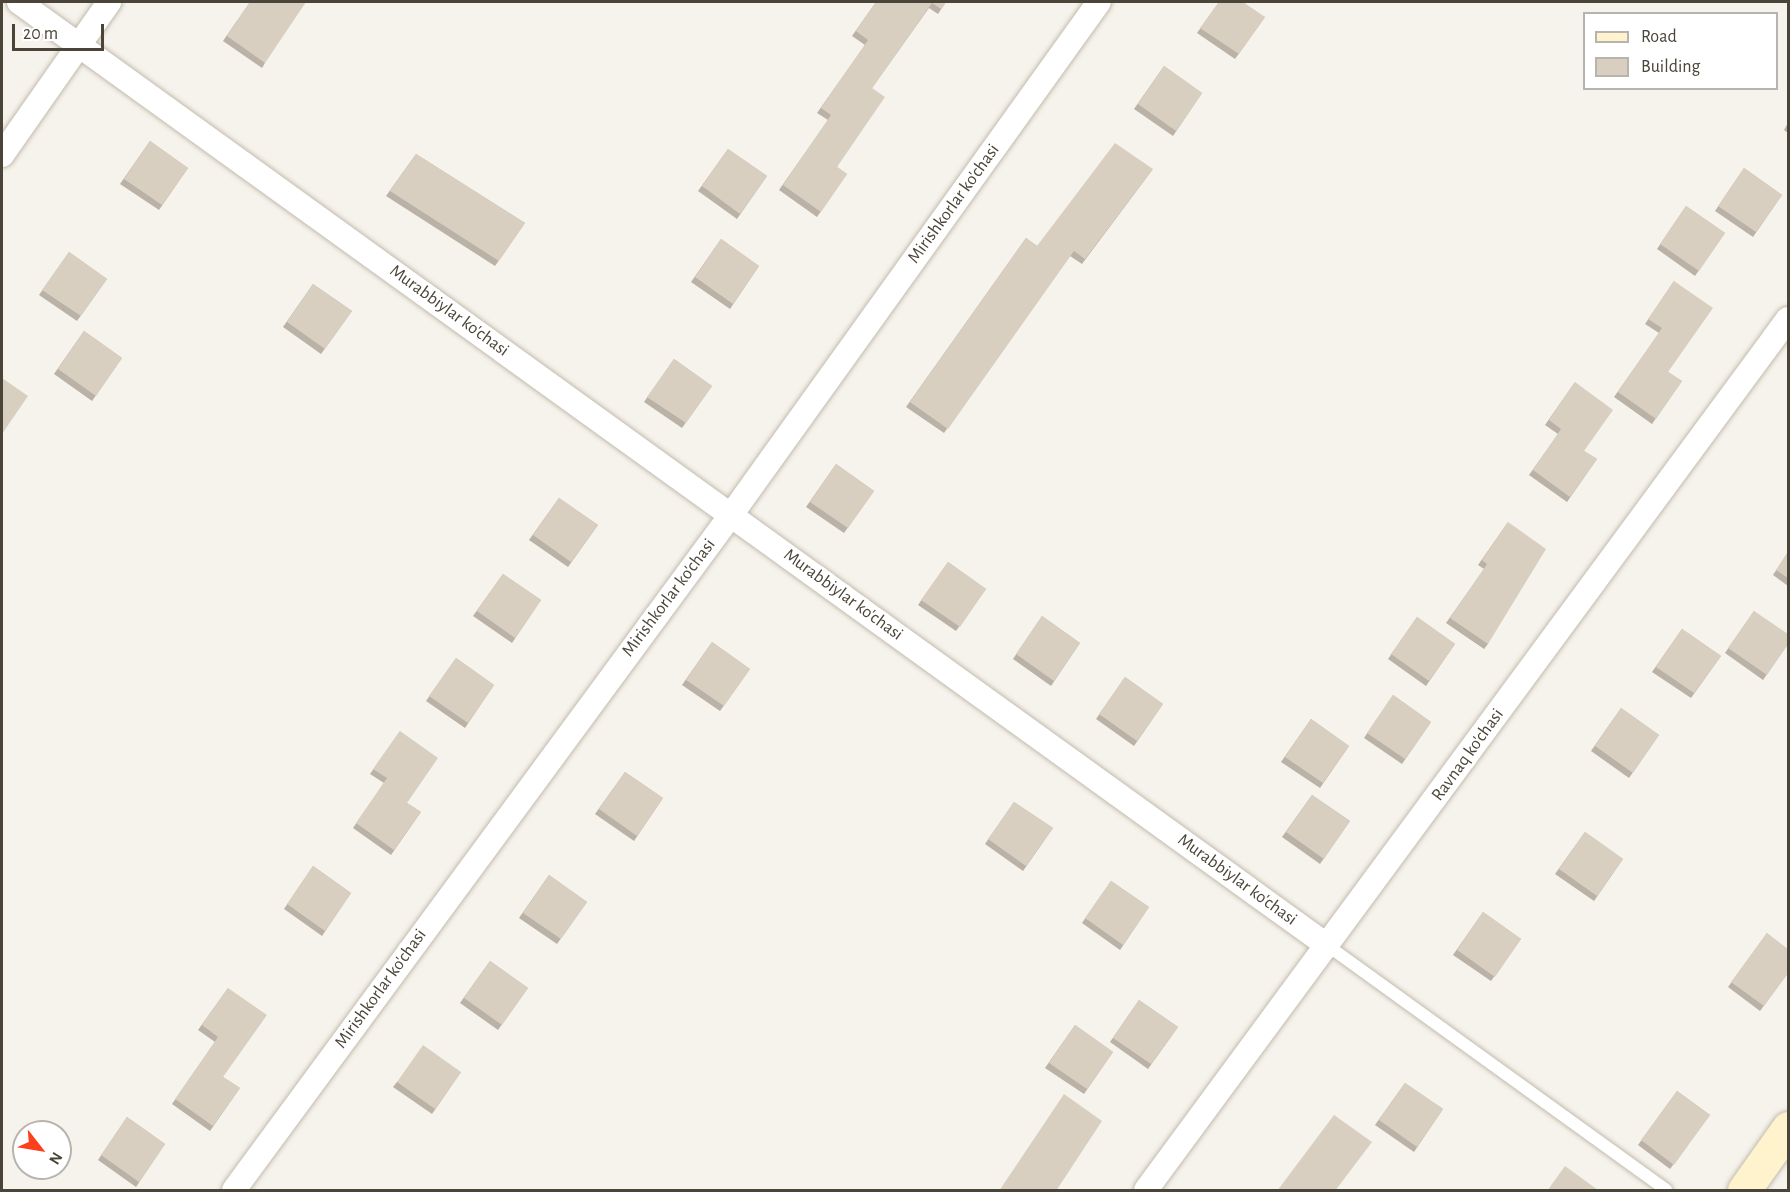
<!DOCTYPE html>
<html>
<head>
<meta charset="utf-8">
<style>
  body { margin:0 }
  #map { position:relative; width:1790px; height:1192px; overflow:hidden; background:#f6f3ec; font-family:"Alegreya Sans",sans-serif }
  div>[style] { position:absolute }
  .roads { filter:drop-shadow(0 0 2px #c2bbae) drop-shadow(0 0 2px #c2bbae) }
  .service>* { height:12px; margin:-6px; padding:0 6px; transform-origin:6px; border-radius:6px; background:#fff }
  .minor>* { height:24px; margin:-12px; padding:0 12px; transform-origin:12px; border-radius:12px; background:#fff }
  .secondary>* { height:33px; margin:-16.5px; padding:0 16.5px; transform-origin:16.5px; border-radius:16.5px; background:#fff3cd }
  .wall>* { inset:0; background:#bab2a6 }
  .building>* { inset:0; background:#d8cfc1 }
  span { translate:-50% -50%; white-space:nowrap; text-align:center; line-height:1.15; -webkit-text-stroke:6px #fff; paint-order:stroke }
  .street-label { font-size:18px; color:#4b4439 }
  .frame { position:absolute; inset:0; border:3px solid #4b4439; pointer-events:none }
  .legend { position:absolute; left:1583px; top:12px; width:195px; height:78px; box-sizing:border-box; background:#fff; border:2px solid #b7b4b0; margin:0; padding:8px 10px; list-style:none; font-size:18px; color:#4b4439 }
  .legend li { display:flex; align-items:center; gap:12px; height:30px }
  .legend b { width:30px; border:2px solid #b7b4b0 }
  .north { position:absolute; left:12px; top:1120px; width:60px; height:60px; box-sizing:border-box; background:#fff; border:2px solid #b7b4b0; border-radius:50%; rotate:121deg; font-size:16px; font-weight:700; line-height:24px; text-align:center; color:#4b4439 }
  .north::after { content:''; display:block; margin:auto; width:21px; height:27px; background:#fc3f1d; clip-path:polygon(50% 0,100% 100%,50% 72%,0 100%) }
  .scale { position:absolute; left:12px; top:24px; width:92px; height:27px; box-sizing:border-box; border:3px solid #4b4439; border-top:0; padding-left:8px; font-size:18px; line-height:21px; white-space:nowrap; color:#4b4439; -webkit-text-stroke:4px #fff; paint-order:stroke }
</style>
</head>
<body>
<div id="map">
  <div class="roads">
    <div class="service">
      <i style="left:1328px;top:946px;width:417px;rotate:35.8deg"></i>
    </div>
    <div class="minor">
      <i style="left:19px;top:2px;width:1614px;rotate:35.8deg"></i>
      <i style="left:2px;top:155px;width:187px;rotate:-55deg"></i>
      <i style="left:234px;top:1190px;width:838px;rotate:-53.64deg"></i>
      <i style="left:731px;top:515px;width:631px;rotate:-54.35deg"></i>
      <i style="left:1146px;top:1190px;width:1082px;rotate:-53.61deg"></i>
    </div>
    <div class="secondary">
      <i style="left:1744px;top:1190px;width:76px;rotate:-54.6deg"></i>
    </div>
  </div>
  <div class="wall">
    <i style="clip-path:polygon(250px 2px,265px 63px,262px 68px,223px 41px)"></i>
    <i style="clip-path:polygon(876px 2px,946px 2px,938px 14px,929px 8px,872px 88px,837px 167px,847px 174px,817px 217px,779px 190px,828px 120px,817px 113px,865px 45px,852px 36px)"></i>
    <i style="clip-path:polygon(1219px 2px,1265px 17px,1235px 59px,1197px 33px)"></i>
    <i style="clip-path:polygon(1164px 66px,1202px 93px,1173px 136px,1134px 109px)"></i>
    <i style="clip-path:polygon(1788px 123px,1788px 133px,1784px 130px)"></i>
    <i style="clip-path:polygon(150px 141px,188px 168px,159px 210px,120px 184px)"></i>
    <i style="clip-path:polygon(728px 149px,767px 176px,737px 219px,698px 191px)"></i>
    <i style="clip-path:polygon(416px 154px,525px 223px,495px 266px,386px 196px)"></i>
    <i style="clip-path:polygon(1744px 168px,1782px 195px,1753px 237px,1715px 211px)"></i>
    <i style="clip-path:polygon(1153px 169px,1082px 264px,1070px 256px,944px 433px,906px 407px,1026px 238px,1037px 246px)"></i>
    <i style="clip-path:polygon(1686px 206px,1725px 233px,1695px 276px,1657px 249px)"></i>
    <i style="clip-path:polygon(721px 239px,759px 266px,730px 309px,691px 282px)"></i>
    <i style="clip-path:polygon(69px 252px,107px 279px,77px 321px,39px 295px)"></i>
    <i style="clip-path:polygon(1674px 281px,1668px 372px,1682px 381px,1652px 424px,1614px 397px,1659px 333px,1645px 324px)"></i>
    <i style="clip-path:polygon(313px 284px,352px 311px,321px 354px,283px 327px)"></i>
    <i style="clip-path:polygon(84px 331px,122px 358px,92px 401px,54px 374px)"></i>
    <i style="clip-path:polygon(674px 359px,712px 386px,682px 428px,644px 402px)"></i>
    <i style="clip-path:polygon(1575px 382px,1584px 451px,1597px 459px,1567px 502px,1529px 475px,1558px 434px,1545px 425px)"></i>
    <i style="clip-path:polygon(836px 464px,874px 491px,844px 533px,806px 507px)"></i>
    <i style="clip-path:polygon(559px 498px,598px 525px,568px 567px,529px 540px)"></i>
    <i style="clip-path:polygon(1508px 522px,1488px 644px,1484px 649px,1446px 623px,1484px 569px,1478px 565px)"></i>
    <i style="clip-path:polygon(1788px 552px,1788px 586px,1773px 575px)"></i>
    <i style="clip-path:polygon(948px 562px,986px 589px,956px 631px,918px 605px)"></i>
    <i style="clip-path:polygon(503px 574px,541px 600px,512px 643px,473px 616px)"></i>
    <i style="clip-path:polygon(1754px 611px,1788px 644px,1763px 680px,1725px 653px)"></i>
    <i style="clip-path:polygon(1042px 616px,1080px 643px,1051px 686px,1013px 659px)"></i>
    <i style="clip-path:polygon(1417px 617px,1455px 644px,1426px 686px,1388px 659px)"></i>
    <i style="clip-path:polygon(1682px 629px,1721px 656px,1691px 698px,1652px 672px)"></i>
    <i style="clip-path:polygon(712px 642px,750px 669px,720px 711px,682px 685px)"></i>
    <i style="clip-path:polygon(456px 658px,494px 685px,465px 728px,426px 701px)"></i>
    <i style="clip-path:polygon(1125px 677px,1163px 704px,1134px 746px,1096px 719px)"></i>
    <i style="clip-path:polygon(1393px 695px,1431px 722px,1402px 764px,1364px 738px)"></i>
    <i style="clip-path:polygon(1621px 708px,1659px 735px,1629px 778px,1591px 751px)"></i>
    <i style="clip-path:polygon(1311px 719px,1349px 746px,1320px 788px,1281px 762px)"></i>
    <i style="clip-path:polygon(400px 731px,407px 803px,421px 812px,391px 855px,353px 828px,384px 783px,370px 774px)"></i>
    <i style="clip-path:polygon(625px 772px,663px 798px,634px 841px,595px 814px)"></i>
    <i style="clip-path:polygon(1312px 795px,1350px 821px,1320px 864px,1282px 837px)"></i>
    <i style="clip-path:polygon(1014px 802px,1053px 828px,1023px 871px,985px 844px)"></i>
    <i style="clip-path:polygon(1585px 832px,1623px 859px,1594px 901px,1555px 874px)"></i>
    <i style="clip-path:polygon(313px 866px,351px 893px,322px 936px,284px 909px)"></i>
    <i style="clip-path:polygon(549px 875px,587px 902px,557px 944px,519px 918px)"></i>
    <i style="clip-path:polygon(1111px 881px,1149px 907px,1120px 950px,1082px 923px)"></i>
    <i style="clip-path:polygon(1483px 912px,1521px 939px,1491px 981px,1453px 955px)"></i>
    <i style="clip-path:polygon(1767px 933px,1788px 973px,1760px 1011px,1728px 987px)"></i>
    <i style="clip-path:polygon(490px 961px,528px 988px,498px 1030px,460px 1003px)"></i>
    <i style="clip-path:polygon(228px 988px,223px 1077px,240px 1088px,210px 1131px,172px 1104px,215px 1042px,198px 1030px)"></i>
    <i style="clip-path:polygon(1139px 1000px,1178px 1027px,1148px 1069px,1110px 1042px)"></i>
    <i style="clip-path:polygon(1075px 1025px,1113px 1052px,1084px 1094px,1045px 1068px)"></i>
    <i style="clip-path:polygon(461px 1072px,432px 1114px,393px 1087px,397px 1082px)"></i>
    <i style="clip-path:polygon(1405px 1083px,1443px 1109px,1414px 1152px,1375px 1125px)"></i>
    <i style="clip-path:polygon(1677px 1091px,1710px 1115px,1670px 1169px,1638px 1145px)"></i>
    <i style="clip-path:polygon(127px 1117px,165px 1144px,136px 1187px,98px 1160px)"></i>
  </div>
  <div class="building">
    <i style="clip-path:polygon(250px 2px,306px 2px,265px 63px,227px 36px)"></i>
    <i style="clip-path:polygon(876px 2px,946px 2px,941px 9px,932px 3px,872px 88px,885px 97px,837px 167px,847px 174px,821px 212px,783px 185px,831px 115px,821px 108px,868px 40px,856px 31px)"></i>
    <i style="clip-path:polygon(1219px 2px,1243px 2px,1265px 17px,1239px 54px,1200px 28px)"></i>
    <i style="clip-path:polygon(1164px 66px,1202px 93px,1176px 131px,1138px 104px)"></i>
    <i style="clip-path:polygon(150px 141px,188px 168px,162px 205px,124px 179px)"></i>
    <i style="clip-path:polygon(1115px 143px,1153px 169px,1085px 259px,1074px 251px,948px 429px,910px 402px,1026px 238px,1037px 246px)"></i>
    <i style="clip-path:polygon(728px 149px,767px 176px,740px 214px,702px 186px)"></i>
    <i style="clip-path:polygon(416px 154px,525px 223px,499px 261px,390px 191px)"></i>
    <i style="clip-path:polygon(1744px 168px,1782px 195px,1756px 232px,1718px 206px)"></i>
    <i style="clip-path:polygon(1686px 206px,1725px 233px,1699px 271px,1660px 244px)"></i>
    <i style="clip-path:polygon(721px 239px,759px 266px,733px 304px,695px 277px)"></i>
    <i style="clip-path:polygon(69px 252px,107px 279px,81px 316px,42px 290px)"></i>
    <i style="clip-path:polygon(1674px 281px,1713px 308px,1668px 372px,1682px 381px,1656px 419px,1618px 392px,1662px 328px,1648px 319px)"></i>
    <i style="clip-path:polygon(313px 284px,352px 311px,325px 349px,287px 322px)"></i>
    <i style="clip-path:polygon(84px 331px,122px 358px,96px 396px,58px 369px)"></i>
    <i style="clip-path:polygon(674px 359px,712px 386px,686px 423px,647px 397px)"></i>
    <i style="clip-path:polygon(2px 378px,28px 396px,2px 434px)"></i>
    <i style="clip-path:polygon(1575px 382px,1613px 410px,1584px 451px,1597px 459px,1570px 497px,1533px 470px,1561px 429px,1549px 420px)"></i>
    <i style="clip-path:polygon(836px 464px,874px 491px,848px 528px,810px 502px)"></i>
    <i style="clip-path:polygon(559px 498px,598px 525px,571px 562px,533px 535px)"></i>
    <i style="clip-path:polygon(1508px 522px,1546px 549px,1488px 644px,1450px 618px,1487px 564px,1482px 560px)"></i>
    <i style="clip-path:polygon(1788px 552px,1788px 578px,1776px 570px)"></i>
    <i style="clip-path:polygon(948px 562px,986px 589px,960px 627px,921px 600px)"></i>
    <i style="clip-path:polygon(503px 574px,541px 600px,515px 638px,477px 611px)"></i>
    <i style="clip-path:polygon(1754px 611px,1788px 634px,1788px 644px,1767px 675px,1728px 648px)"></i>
    <i style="clip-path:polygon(1042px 616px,1080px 643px,1054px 681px,1016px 654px)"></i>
    <i style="clip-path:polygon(1417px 617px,1455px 644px,1429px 681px,1391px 654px)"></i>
    <i style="clip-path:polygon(1682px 629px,1721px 656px,1694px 693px,1656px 667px)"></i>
    <i style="clip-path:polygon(712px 642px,750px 669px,724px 706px,686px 680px)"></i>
    <i style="clip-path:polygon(456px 658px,494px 685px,468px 723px,429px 696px)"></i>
    <i style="clip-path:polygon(1125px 677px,1163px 704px,1137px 741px,1099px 714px)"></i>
    <i style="clip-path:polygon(1393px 695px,1431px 722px,1405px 759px,1367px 733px)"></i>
    <i style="clip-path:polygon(1621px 708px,1659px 735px,1633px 773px,1595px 746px)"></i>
    <i style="clip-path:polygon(1311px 719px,1349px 746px,1323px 783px,1285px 757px)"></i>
    <i style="clip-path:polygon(400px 731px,438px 758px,407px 803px,421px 812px,394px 850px,356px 823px,387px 778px,373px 769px)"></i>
    <i style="clip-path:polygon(625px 772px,663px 798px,637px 836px,599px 809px)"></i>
    <i style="clip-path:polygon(1312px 795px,1350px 821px,1324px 859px,1286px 832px)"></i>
    <i style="clip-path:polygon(1014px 802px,1053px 828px,1026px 866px,988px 839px)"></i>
    <i style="clip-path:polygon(1585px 832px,1623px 859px,1597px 896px,1559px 869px)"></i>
    <i style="clip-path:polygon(313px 866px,351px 893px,325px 931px,287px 904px)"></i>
    <i style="clip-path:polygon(549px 875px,587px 902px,561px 939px,523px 913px)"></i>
    <i style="clip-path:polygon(1111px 881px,1149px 907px,1123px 945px,1085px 918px)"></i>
    <i style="clip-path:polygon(1483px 912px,1521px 939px,1495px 977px,1457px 950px)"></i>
    <i style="clip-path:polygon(1767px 933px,1788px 949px,1788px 973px,1764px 1006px,1731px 982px)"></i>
    <i style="clip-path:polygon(490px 961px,528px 988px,502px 1025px,464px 998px)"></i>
    <i style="clip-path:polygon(228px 988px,267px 1015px,223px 1077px,240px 1088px,213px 1126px,175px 1099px,218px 1037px,202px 1025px)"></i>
    <i style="clip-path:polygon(1139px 1000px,1178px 1027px,1151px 1064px,1113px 1038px)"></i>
    <i style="clip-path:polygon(1075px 1025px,1113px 1052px,1087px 1089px,1049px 1063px)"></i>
    <i style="clip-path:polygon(423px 1045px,461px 1072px,435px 1109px,397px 1082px)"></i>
    <i style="clip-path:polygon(1405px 1083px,1443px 1109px,1417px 1147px,1379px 1120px)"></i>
    <i style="clip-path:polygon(1677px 1091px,1710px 1115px,1674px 1165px,1641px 1140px)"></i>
    <i style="clip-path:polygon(1064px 1094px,1102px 1121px,1056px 1191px,999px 1191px)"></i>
    <i style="clip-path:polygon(1334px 1115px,1372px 1142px,1335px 1191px,1277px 1191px)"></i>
    <i style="clip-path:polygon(127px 1117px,165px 1144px,139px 1182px,101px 1155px)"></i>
    <i style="clip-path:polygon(1565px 1166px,1598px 1190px,1598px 1191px,1547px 1191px)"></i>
  </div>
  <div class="street-label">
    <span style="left:954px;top:204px;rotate:-54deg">Mirishkorlar ko'chasi</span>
    <span style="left:449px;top:311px;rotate:36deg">Murabbiylar ko'chasi</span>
    <span style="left:843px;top:595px;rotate:36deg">Murabbiylar ko'chasi</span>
    <span style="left:669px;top:598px;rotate:-53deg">Mirishkorlar ko'chasi</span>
    <span style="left:1468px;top:755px;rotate:-54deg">Ravnaq ko'chasi</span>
    <span style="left:1237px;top:880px;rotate:36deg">Murabbiylar ko'chasi</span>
    <span style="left:381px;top:989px;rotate:-54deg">Mirishkorlar ko'chasi</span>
  </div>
  <div class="frame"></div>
  <ul class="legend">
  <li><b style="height:8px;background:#fff3cd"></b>Road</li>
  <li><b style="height:16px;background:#d8cfc1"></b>Building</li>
  </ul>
  <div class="north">N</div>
  <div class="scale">20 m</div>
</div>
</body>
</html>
